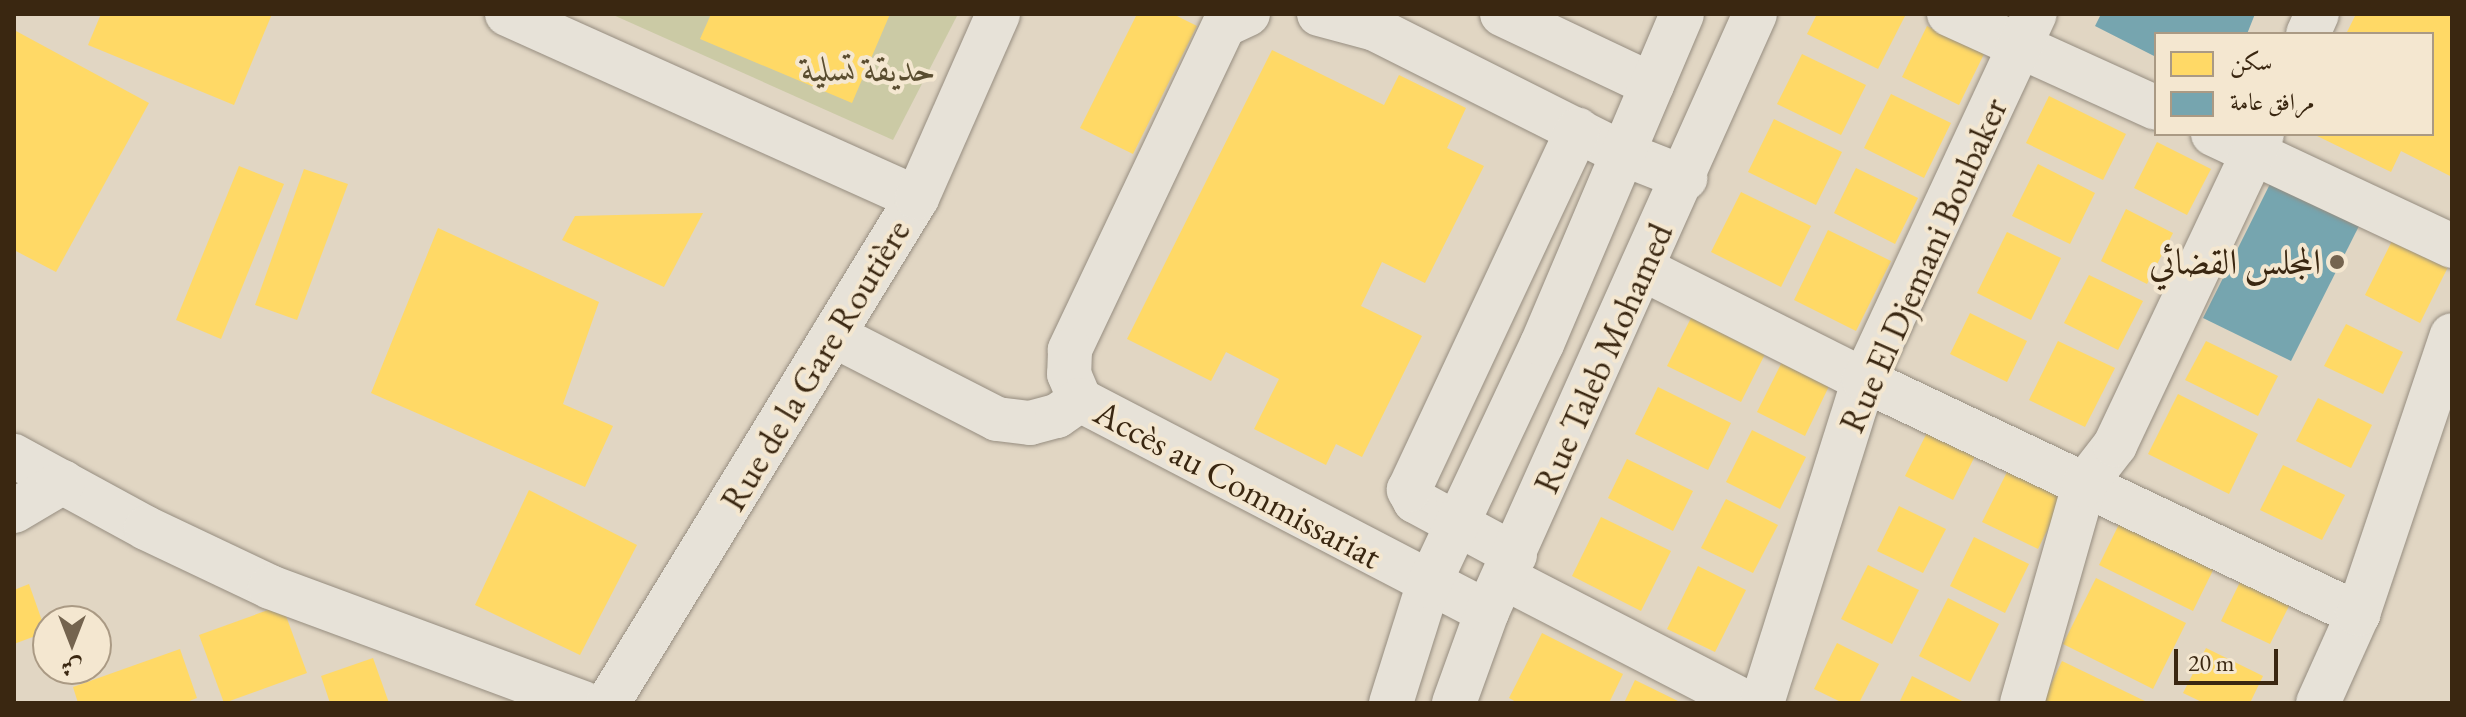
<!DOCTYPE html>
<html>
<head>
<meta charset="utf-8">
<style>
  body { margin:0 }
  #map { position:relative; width:2466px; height:717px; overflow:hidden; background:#e1d6c3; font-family:"EB Garamond",Amiri,serif }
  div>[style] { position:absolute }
  .green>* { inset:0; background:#cbcaa5 }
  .homes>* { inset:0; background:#ffd966 }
  .public>* { inset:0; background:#76a5af }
  .roads { filter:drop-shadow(0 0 2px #968d80) drop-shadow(0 0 2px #968d80) }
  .minor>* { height:44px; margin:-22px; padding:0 22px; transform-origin:22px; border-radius:22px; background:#e7e2d8 }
  .dots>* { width:22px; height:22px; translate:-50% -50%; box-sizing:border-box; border:4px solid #f4e7d0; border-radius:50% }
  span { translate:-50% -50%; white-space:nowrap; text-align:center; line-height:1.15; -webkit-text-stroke:8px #f4e7d0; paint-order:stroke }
  .park-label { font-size:36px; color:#5a4d30; font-style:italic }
  .poi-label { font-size:36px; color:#3a2711 }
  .right { translate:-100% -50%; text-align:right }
  .street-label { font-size:36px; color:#3a2711 }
  .frame { position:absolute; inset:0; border:16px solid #3a2711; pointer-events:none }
  .legend { position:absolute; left:2154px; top:32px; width:280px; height:104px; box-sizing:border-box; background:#f4e7d0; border:2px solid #aa9a84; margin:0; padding:10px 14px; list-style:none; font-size:24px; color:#3a2711 }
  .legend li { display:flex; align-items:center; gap:16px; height:40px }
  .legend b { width:40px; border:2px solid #aa9a84 }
  .north { position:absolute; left:32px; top:605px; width:80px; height:80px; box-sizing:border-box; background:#f4e7d0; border:2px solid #aa9a84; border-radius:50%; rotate:180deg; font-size:22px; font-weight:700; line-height:32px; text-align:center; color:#3a2711 }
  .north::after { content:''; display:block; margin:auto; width:28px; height:36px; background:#74644f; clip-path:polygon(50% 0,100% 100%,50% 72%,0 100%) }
  .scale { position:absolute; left:2174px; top:649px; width:104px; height:36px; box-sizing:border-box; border:4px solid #3a2711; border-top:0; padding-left:10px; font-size:24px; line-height:28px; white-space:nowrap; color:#3a2711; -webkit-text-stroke:6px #f4e7d0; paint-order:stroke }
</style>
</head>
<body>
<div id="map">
  <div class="green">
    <i style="clip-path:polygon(611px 14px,958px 14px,893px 140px)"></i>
  </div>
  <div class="homes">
    <i style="clip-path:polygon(101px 14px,272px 14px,234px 105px,88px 45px)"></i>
    <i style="clip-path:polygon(711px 14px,890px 14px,852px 103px,700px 39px)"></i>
    <i style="clip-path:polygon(1137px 14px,1173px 14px,1197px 26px,1133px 154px,1080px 128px)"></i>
    <i style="clip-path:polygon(1817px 14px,1906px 14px,1878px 69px,1807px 34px)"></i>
    <i style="clip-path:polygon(2356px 14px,2452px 14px,2452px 177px,2401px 151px,2391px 172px,2313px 134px,2432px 134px,2432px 34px,2346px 34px)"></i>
    <i style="clip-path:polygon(1927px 26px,1984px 54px,1959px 105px,1902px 77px)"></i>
    <i style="clip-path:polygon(16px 31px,149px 103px,56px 272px,14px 250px)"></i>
    <i style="clip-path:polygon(1272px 50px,1384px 105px,1399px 75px,1466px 108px,1447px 148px,1484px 166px,1425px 283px,1382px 262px,1361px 306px,1422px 336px,1362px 457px,1336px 444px,1326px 465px,1254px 429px,1279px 379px,1226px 352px,1211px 381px,1127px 339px)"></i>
    <i style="clip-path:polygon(1802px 54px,1866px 85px,1841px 135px,1777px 104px)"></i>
    <i style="clip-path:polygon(1891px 94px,1951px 123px,1924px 178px,1864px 148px)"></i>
    <i style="clip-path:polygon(2049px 96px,2126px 134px,2103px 180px,2026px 143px)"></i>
    <i style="clip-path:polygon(1774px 119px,1842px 152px,1816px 205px,1748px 172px)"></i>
    <i style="clip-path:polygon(2157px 142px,2211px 169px,2187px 215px,2134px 188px)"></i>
    <i style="clip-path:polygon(2038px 164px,2095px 193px,2070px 244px,2012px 216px)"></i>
    <i style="clip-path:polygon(239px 166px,284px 184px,221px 339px,176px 320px)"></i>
    <i style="clip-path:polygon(1856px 168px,1918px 198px,1895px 244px,1834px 213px)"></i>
    <i style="clip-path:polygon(304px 169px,348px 184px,297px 320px,255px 305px)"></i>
    <i style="clip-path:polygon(1741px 192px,1811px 226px,1781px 287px,1711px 252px)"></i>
    <i style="clip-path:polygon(2126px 209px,2173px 233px,2147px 284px,2101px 261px)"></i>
    <i style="clip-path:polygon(703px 213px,664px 287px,562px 240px,575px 216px)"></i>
    <i style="clip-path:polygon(438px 228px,599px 302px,563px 404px,613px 426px,585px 487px,371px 393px)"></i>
    <i style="clip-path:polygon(1828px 230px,1891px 261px,1856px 331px,1794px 300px)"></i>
    <i style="clip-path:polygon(2007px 232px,2061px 258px,2031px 320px,1977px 293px)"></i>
    <i style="clip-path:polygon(2394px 237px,2449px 265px,2420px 323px,2365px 295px)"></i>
    <i style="clip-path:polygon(2089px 275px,2143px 301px,2118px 350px,2064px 323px)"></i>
    <i style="clip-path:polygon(1970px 313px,2027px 341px,2007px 382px,1950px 354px)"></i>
    <i style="clip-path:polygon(1692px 316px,1766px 352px,1741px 402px,1667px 366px)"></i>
    <i style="clip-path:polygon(2346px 324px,2403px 352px,2383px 394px,2324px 366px)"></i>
    <i style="clip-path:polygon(2058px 341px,2115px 368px,2085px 427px,2029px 400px)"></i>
    <i style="clip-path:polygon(2206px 341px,2278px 376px,2258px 416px,2185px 380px)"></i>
    <i style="clip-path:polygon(1784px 358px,1831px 382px,1805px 436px,1757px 412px)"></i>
    <i style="clip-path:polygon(1658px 387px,1731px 423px,1708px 470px,1635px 434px)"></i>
    <i style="clip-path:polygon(2178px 394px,2258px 434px,2229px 494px,2148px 454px)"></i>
    <i style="clip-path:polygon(2318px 398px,2372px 425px,2351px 468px,2296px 441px)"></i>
    <i style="clip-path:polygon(1933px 421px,1981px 444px,1953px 500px,1905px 476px)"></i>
    <i style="clip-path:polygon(1752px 430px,1806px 457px,1780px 509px,1726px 482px)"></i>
    <i style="clip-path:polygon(1627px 459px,1693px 491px,1673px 531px,1608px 498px)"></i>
    <i style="clip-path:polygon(2283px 465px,2345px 495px,2322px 540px,2260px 510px)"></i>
    <i style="clip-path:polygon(2010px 466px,2065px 494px,2038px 549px,1982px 522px)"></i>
    <i style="clip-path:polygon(529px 490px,637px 545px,580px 655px,475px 605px)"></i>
    <i style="clip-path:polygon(1726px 499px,1778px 525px,1753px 573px,1701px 548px)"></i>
    <i style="clip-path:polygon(1899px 506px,1946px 529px,1923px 573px,1877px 551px)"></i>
    <i style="clip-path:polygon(2125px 512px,2219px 558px,2193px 611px,2099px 565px)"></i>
    <i style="clip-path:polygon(1601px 517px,1671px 551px,1641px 611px,1572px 576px)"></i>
    <i style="clip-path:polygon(1974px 537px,2029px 564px,2005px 613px,1950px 586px)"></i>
    <i style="clip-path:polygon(1868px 565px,1919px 590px,1892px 644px,1841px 619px)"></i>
    <i style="clip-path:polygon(1698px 566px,1746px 590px,1715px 652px,1667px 629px)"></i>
    <i style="clip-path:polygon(2096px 578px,2186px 623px,2153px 689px,2063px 644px)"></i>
    <i style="clip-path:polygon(2241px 580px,2290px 604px,2270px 644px,2221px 621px)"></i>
    <i style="clip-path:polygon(29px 584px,46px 632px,14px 644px,14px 590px)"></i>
    <i style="clip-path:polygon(1948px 598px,1999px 624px,1970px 682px,1919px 656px)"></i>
    <i style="clip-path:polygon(282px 605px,307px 673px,224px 703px,199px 635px)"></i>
    <i style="clip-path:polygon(1542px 633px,1623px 674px,1609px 703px,1518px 703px,1509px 698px)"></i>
    <i style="clip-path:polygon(1837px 643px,1879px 664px,1859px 703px,1843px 703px,1814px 689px)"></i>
    <i style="clip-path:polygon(2206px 648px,2263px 676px,2250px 703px,2204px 703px,2183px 693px)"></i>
    <i style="clip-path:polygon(180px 649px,197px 698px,184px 703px,78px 703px,73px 687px)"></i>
    <i style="clip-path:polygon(373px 658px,389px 703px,330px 703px,321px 676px)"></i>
    <i style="clip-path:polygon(2062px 661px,2149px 703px,2042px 703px)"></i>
    <i style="clip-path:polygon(1912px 676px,1962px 701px,1961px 703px,1899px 703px)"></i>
    <i style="clip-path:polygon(1635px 680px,1682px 703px,1624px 703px)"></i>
  </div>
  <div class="public">
    <i style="clip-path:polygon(2101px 14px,2255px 14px,2247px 34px,2156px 34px,2156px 57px,2095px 26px)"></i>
    <i style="clip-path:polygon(2272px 180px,2360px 224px,2291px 361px,2203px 318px)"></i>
  </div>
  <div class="roads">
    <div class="minor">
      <i style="left:507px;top:14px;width:449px;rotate:24.2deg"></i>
      <i style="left:1248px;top:14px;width:26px;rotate:155deg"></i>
      <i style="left:1224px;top:25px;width:360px;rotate:115.4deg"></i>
      <i style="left:1070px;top:350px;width:24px;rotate:92deg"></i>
      <i style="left:1069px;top:374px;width:28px;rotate:67deg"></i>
      <i style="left:1080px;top:400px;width:459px;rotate:27.5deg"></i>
      <i style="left:1319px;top:14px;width:58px;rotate:15deg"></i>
      <i style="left:1375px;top:29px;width:279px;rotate:26.7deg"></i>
      <i style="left:1624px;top:154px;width:66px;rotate:21.5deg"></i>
      <i style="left:1502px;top:14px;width:166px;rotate:25.3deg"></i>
      <i style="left:1949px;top:14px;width:227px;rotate:24.4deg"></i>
      <i style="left:2308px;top:34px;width:22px;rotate:-66deg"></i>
      <i style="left:2213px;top:134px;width:264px;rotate:25.1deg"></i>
      <i style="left:1643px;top:269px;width:247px;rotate:26.7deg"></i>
      <i style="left:1864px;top:380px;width:547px;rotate:25.35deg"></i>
      <i style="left:833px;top:335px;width:184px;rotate:27.1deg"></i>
      <i style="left:997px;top:419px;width:33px;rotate:7deg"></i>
      <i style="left:1030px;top:423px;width:28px;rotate:-15deg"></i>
      <i style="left:1057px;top:416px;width:28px;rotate:-35deg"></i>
      <i style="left:14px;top:456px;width:150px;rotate:28.6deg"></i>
      <i style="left:146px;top:528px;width:137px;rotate:25.4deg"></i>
      <i style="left:270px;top:587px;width:334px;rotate:20.3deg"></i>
      <i style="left:14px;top:511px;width:57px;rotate:-30.6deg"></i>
      <i style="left:1515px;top:555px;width:114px;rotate:-151.6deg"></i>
      <i style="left:1415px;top:501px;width:13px;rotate:-119deg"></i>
      <i style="left:1409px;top:490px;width:398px;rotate:-64.9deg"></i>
      <i style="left:1505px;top:578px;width:272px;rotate:27.3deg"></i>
      <i style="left:608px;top:703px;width:592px;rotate:-58.54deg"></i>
      <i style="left:917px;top:198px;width:201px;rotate:-66.2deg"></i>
      <i style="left:1391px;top:703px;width:123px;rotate:-72.5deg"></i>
      <i style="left:1428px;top:586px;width:268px;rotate:-64.8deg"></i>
      <i style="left:1542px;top:344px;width:358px;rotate:-67deg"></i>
      <i style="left:1454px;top:703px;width:97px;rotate:-70.1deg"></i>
      <i style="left:1487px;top:612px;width:655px;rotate:-65.86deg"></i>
      <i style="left:1762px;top:703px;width:339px;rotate:-72.5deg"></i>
      <i style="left:1864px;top:380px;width:404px;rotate:-65deg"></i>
      <i style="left:2022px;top:703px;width:227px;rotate:-74.1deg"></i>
      <i style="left:2084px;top:485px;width:51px;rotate:-52.2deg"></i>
      <i style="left:2115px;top:445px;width:344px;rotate:-64.7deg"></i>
      <i style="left:2318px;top:703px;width:98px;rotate:-65.8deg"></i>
      <i style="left:2358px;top:614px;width:294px;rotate:-71.4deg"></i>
    </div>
  </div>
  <div class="dots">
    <i style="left:2337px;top:262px;background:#74644f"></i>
  </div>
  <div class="park-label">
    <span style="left:869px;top:69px">حديقة تسلية</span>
  </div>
  <div class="poi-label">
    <span class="right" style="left:2321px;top:262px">المجلس القضائي</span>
  </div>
  <div class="street-label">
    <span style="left:1923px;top:265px;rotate:-66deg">Rue El Djemani Boubaker</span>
    <span style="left:1603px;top:358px;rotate:-66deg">Rue Taleb Mohamed</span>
    <span style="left:815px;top:365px;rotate:-59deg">Rue de la Gare Routière</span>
    <span style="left:1238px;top:484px;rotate:28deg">Accès au Commissariat</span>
  </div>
  <div class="frame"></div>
  <ul class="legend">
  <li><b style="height:22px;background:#ffd966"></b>سكن</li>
  <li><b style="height:22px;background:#76a5af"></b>مرافق عامة</li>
  </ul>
  <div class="north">ش</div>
  <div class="scale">20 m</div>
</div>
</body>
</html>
